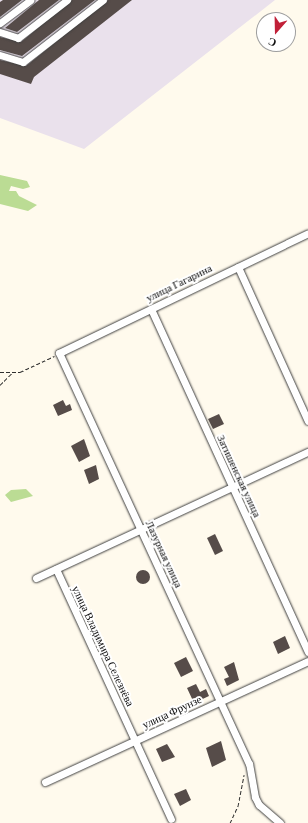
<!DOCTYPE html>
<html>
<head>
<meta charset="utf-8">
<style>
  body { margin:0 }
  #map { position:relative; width:308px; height:823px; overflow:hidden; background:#fffaed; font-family:"Crimson Pro",serif }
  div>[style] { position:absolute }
  .industrial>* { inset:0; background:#eae1ec }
  .forest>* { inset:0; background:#bbdc94 }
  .building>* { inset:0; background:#564c49 }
  .round { border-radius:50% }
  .path>* { height:1px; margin-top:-0.5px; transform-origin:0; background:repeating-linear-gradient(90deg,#2f2f2f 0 4px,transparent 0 6px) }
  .roads { filter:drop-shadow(0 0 1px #404040) drop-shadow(0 0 1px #404040) }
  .minor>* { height:7px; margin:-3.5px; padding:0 3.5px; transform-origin:3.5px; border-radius:3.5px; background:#fff }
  span { translate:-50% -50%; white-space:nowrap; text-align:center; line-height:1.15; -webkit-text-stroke:4px #fff; paint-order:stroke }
  .street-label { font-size:11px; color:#0d0d0d }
  .north { position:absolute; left:256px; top:12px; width:40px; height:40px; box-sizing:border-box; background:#fff; border:1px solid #9e9e9e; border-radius:50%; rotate:200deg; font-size:11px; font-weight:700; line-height:16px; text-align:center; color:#0d0d0d }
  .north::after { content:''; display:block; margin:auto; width:14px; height:18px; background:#c12038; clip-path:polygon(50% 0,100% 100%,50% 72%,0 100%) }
</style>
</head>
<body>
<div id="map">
  <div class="industrial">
    <i style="clip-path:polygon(0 0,275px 0,84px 149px,0 118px)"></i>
  </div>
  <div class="forest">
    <i style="clip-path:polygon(0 175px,27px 181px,30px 187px,23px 189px,11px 186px,9px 191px,16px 191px,19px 196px,37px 205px,28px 211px,0 204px)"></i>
    <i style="clip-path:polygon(26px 489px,33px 496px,11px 502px,5px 495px,11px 490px)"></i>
  </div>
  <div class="building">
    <i style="clip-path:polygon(3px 0,22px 0,0 17px,0 2px)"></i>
    <i style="clip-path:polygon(39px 0,59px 0,17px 32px,5px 28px)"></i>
    <i style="clip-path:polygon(72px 0,95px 0,22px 56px,0 50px,0 37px,21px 42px)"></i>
    <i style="clip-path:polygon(108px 0,132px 0,34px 77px,31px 84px,0 74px,0 60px,26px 66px)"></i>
    <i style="clip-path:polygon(63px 400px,66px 406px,70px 404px,72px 410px,58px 416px,53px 405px)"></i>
    <i style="clip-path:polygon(219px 414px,224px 424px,213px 429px,208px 419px)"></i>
    <i style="clip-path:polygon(84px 439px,90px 456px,79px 462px,71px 446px)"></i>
    <i style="clip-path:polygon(96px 465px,99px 479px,89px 484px,84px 470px)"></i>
    <i style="clip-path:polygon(215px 534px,223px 551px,215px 555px,207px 538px)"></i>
    <i class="round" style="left:136px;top:570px;width:14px;height:14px"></i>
    <i style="clip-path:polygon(285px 636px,290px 648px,278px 654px,273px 642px)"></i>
    <i style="clip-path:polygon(186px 657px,193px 671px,181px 677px,174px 663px)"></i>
    <i style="clip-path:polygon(234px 662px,239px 680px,227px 686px,224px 679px,229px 677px,224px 667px)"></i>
    <i style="clip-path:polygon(196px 684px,200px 692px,206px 689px,209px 696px,194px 703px,187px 688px)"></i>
    <i style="clip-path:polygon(221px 741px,226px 760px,212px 767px,206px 748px)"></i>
    <i style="clip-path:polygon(167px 744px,175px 757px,162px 762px,156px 749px)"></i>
    <i style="clip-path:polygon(186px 789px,191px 800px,180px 806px,174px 794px)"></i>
  </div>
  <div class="path">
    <i style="left:0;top:372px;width:20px"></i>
    <i style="left:20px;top:372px;width:38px;rotate:-25deg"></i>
    <i style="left:0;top:385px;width:17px;rotate:-45deg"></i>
    <i style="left:230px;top:823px;width:19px;rotate:-65deg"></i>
    <i style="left:238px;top:806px;width:32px;rotate:-79deg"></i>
  </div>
  <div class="roads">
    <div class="minor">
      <i style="left:0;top:23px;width:38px;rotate:-37deg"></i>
      <i style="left:0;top:32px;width:19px;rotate:18deg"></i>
      <i style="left:18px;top:38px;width:62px;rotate:-37.8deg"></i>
      <i style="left:0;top:55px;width:24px;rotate:17deg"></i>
      <i style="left:23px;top:62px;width:101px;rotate:-37.8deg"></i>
      <i style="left:238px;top:267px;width:169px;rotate:65.6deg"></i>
      <i style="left:151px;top:309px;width:377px;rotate:65.4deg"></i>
      <i style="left:56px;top:569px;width:275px;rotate:65.3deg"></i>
      <i style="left:36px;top:578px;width:300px;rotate:-24.9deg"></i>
      <i style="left:45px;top:782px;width:289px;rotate:-24.7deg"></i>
      <i style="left:280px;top:823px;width:28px;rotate:-139deg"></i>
      <i style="left:259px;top:805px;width:9px;rotate:-117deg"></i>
      <i style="left:255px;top:797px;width:34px;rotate:-100deg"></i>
      <i style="left:249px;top:764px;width:453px;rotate:-114.8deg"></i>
      <i style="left:59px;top:353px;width:276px;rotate:-25.7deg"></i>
    </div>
  </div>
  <div class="street-label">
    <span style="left:179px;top:283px;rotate:-26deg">улица Гагарина</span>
    <span style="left:239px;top:476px;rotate:65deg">Затишенская улица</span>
    <span style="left:164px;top:554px;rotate:65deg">Лазурная улица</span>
    <span style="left:103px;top:646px;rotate:65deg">улица Владимира Селезнёва</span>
    <span style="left:172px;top:712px;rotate:-25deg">улица Фрунзе</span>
  </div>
  <div class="north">С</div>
</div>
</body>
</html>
